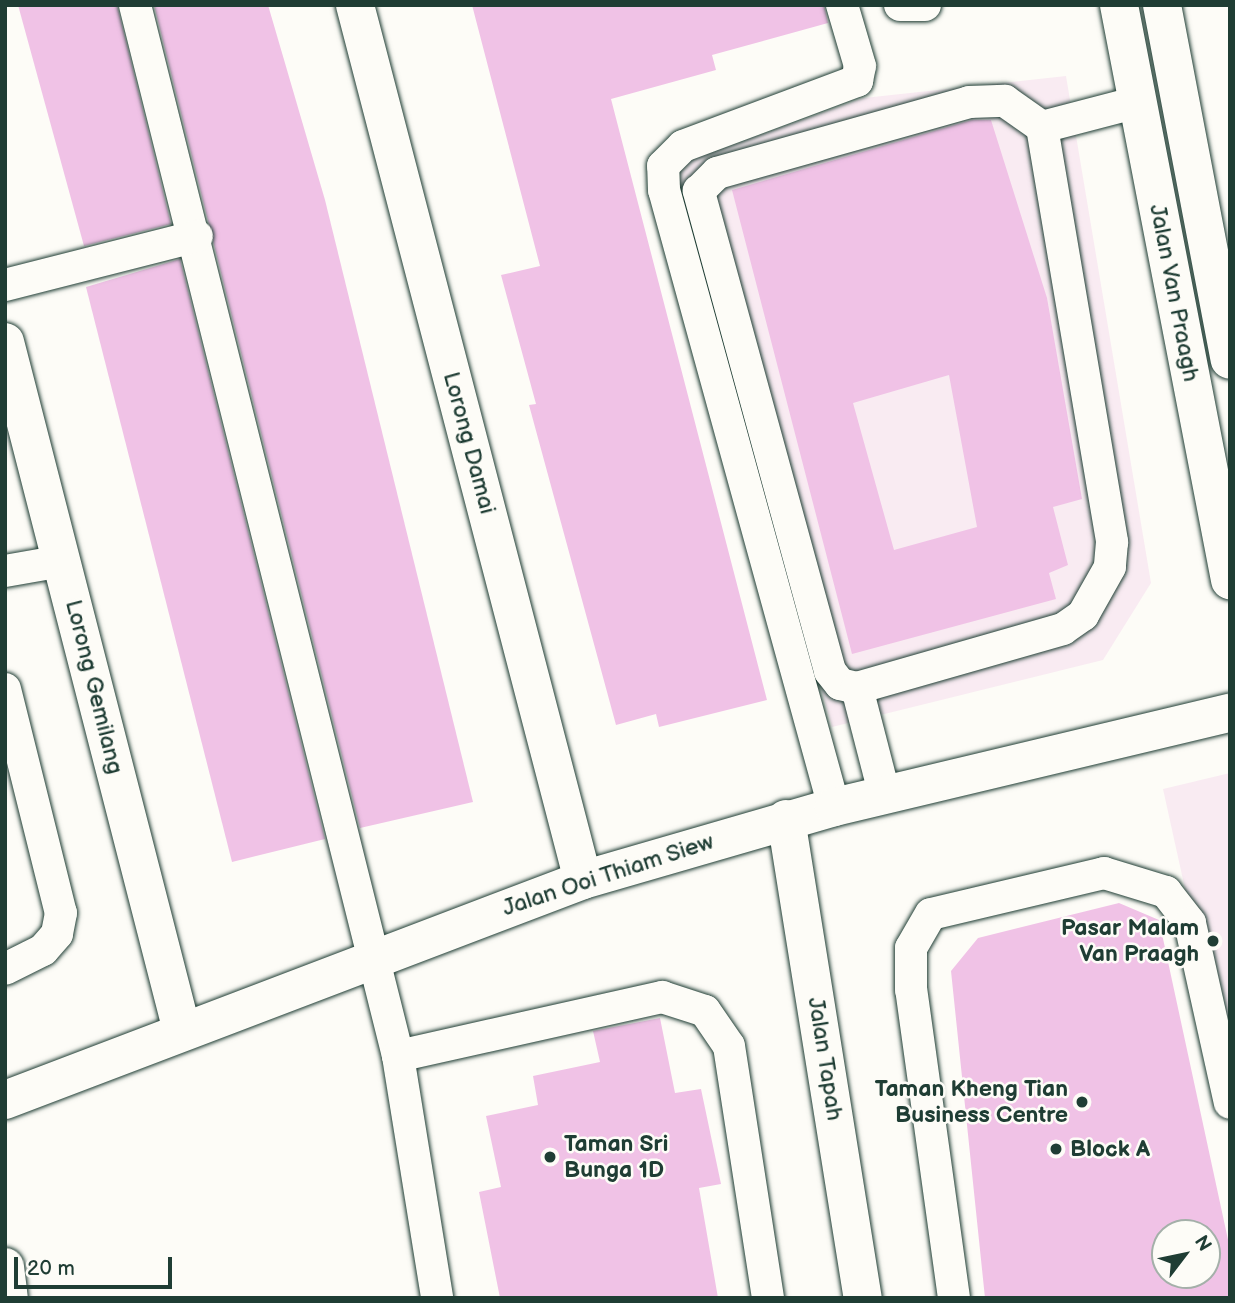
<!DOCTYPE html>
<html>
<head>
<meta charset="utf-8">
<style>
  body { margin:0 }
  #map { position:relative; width:1235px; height:1303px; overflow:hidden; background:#fdfcf7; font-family:"Balsamiq Sans",sans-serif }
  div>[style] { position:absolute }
  .built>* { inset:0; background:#f9ebf2 }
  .building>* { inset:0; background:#f0c2e6 }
  .roads { filter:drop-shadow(0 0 2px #1f3d34) drop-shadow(0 0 2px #1f3d34) }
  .service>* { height:32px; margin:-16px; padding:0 16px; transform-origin:16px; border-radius:16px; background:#fdfcf7 }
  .minor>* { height:38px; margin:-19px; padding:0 19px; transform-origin:19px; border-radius:19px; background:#fdfcf7 }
  .secondary>* { height:38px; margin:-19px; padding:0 19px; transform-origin:19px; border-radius:19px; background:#fdfcf7 }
  .dots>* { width:19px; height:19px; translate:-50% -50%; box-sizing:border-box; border:4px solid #fdfcf7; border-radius:50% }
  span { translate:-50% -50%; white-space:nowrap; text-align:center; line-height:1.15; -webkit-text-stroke:5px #fdfcf7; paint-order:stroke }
  .street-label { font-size:23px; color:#1f3d34 }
  .poi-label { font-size:23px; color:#1f3d34; font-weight:700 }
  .right { translate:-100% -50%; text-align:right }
  .left { translate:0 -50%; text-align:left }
  .frame { position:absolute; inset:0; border:7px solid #1f3d34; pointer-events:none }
  .north { position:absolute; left:1151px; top:1219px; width:70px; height:70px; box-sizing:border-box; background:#fdfcf7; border:2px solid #a4b0a9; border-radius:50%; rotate:58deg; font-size:19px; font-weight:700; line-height:28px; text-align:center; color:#1f3d34 }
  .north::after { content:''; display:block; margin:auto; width:24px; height:32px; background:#1f3d34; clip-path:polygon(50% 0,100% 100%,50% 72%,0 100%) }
  .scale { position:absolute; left:14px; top:1257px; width:158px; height:32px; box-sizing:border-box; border:4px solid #1f3d34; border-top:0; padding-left:9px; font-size:21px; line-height:24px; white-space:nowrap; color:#1f3d34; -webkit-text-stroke:5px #fdfcf7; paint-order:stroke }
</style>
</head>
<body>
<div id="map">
  <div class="built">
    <i style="clip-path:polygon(1066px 76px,1151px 583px,1103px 660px,832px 727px,674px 166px,864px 98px)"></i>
    <i style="clip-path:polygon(1230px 773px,1230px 1093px,1163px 789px)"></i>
  </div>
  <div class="building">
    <i style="clip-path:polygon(18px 5px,117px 5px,171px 224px,84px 246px)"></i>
    <i style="clip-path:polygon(154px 5px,268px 5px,325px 200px,473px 802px,360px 828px)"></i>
    <i style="clip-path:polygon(472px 5px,824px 5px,828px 23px,712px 55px,716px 70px,611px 99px,767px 700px,659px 727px,656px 714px,616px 725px,529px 405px,536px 404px,501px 275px,540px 266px)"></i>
    <i style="clip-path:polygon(evenodd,972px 120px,991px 120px,1047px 298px,1082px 499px,1053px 507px,1068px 565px,1049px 573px,1056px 599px,852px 654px,732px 190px,972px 120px,949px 375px,977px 527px,894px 550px,853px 403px,949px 375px)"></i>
    <i style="clip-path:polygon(180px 259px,325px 839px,232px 862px,86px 287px)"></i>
    <i style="clip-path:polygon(evenodd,1119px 903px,1159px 920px,1230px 1249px,1230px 1298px,985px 1298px,951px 971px,978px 938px,1119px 903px,1165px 1233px,1207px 1233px,1207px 1275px,1165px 1275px,1165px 1233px)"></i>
    <i style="clip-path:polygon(660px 1018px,675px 1093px,701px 1089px,721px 1184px,699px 1188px,718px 1298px,500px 1298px,479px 1192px,501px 1187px,486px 1116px,538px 1105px,533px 1076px,600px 1062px,593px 1031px)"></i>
  </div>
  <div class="roads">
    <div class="service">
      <i style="left:135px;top:5px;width:1083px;rotate:75.95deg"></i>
      <i style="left:398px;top:1056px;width:245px;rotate:80.8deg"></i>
      <i style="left:900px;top:5px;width:25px"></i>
      <i style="left:1005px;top:101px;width:45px;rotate:35.1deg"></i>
      <i style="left:1042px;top:127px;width:421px;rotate:80.4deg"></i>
      <i style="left:1112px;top:542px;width:25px;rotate:95deg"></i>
      <i style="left:1110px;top:567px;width:55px;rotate:119.4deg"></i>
      <i style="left:1083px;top:615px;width:24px;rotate:145deg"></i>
      <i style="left:1063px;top:629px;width:214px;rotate:164deg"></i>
      <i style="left:857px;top:688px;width:17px;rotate:-167deg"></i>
      <i style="left:840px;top:684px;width:16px;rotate:-128deg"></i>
      <i style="left:830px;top:671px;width:498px;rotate:-105.3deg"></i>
      <i style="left:699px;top:191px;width:25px;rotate:-45deg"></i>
      <i style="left:717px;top:173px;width:262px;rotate:-15.7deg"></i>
      <i style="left:969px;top:102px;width:36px;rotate:-2deg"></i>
      <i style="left:1042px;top:127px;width:99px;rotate:-14.6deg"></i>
      <i style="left:5px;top:285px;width:198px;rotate:-14.3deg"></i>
      <i style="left:5px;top:571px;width:58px;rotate:-10deg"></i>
      <i style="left:857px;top:688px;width:112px;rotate:75.5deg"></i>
      <i style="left:5px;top:689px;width:231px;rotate:76deg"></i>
      <i style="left:61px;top:913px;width:21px;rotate:101deg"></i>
      <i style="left:57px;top:934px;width:21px;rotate:131deg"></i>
      <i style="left:43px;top:950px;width:42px;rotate:153.4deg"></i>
      <i style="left:834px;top:807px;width:640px;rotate:-105.4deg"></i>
      <i style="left:664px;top:190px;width:24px;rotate:-92deg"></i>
      <i style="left:663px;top:166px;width:28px;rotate:-45deg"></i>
      <i style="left:683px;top:146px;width:186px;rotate:-20.5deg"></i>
      <i style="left:857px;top:81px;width:15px;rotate:-79deg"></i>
      <i style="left:860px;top:66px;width:64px;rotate:-106.4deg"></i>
      <i style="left:398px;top:1056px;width:271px;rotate:-12.6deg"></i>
      <i style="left:662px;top:997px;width:45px;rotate:18deg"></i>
      <i style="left:705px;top:1011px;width:42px;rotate:55.6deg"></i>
      <i style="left:729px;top:1046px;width:255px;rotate:81.2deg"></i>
      <i style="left:954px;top:1298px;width:311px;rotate:-97.9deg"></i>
      <i style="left:911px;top:990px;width:42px;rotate:-90deg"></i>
      <i style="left:911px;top:948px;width:39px;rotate:-60deg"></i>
      <i style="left:931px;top:914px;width:178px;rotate:-13.3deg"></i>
      <i style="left:1104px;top:873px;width:65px;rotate:17deg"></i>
      <i style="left:1166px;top:892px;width:39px;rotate:52deg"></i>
      <i style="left:1190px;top:923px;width:184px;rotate:77.5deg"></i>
    </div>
    <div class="minor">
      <i style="left:355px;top:5px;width:904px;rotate:75.4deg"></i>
      <i style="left:5px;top:342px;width:711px;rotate:75.59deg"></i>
      <i style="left:786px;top:819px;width:485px;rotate:80.9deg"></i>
      <i style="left:5px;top:1100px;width:618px;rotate:-20.84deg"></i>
      <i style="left:583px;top:880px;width:261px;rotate:-16.2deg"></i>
      <i style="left:834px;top:807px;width:407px;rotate:-13.4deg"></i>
      <i style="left:5px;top:1267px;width:31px;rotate:83deg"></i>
    </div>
    <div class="secondary">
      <i style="left:1119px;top:5px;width:586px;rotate:79.07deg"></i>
      <i style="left:1162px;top:5px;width:361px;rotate:79.2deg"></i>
    </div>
  </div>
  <div class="dots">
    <i style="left:1213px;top:941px;background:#1f3d34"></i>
    <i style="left:1082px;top:1102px;background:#1f3d34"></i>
    <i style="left:1056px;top:1149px;background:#1f3d34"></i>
    <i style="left:550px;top:1157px;background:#1f3d34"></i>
  </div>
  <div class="street-label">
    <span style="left:1174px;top:293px;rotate:79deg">Jalan Van Praagh</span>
    <span style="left:469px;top:443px;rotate:75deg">Lorong Damai</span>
    <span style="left:94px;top:687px;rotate:76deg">Lorong Gemilang</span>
    <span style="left:608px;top:875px;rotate:-18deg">Jalan Ooi Thiam Siew</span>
    <span style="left:825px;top:1059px;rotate:81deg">Jalan Tapah</span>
  </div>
  <div class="poi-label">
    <span class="right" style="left:1199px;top:941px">Pasar Malam<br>Van Praagh</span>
    <span class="right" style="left:1068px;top:1102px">Taman Kheng Tian<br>Business Centre</span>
    <span class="left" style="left:564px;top:1157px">Taman Sri<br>Bunga 1D</span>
    <span class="left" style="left:1070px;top:1149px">Block A</span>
  </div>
  <div class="frame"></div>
  <div class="north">N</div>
  <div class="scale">20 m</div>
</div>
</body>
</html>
